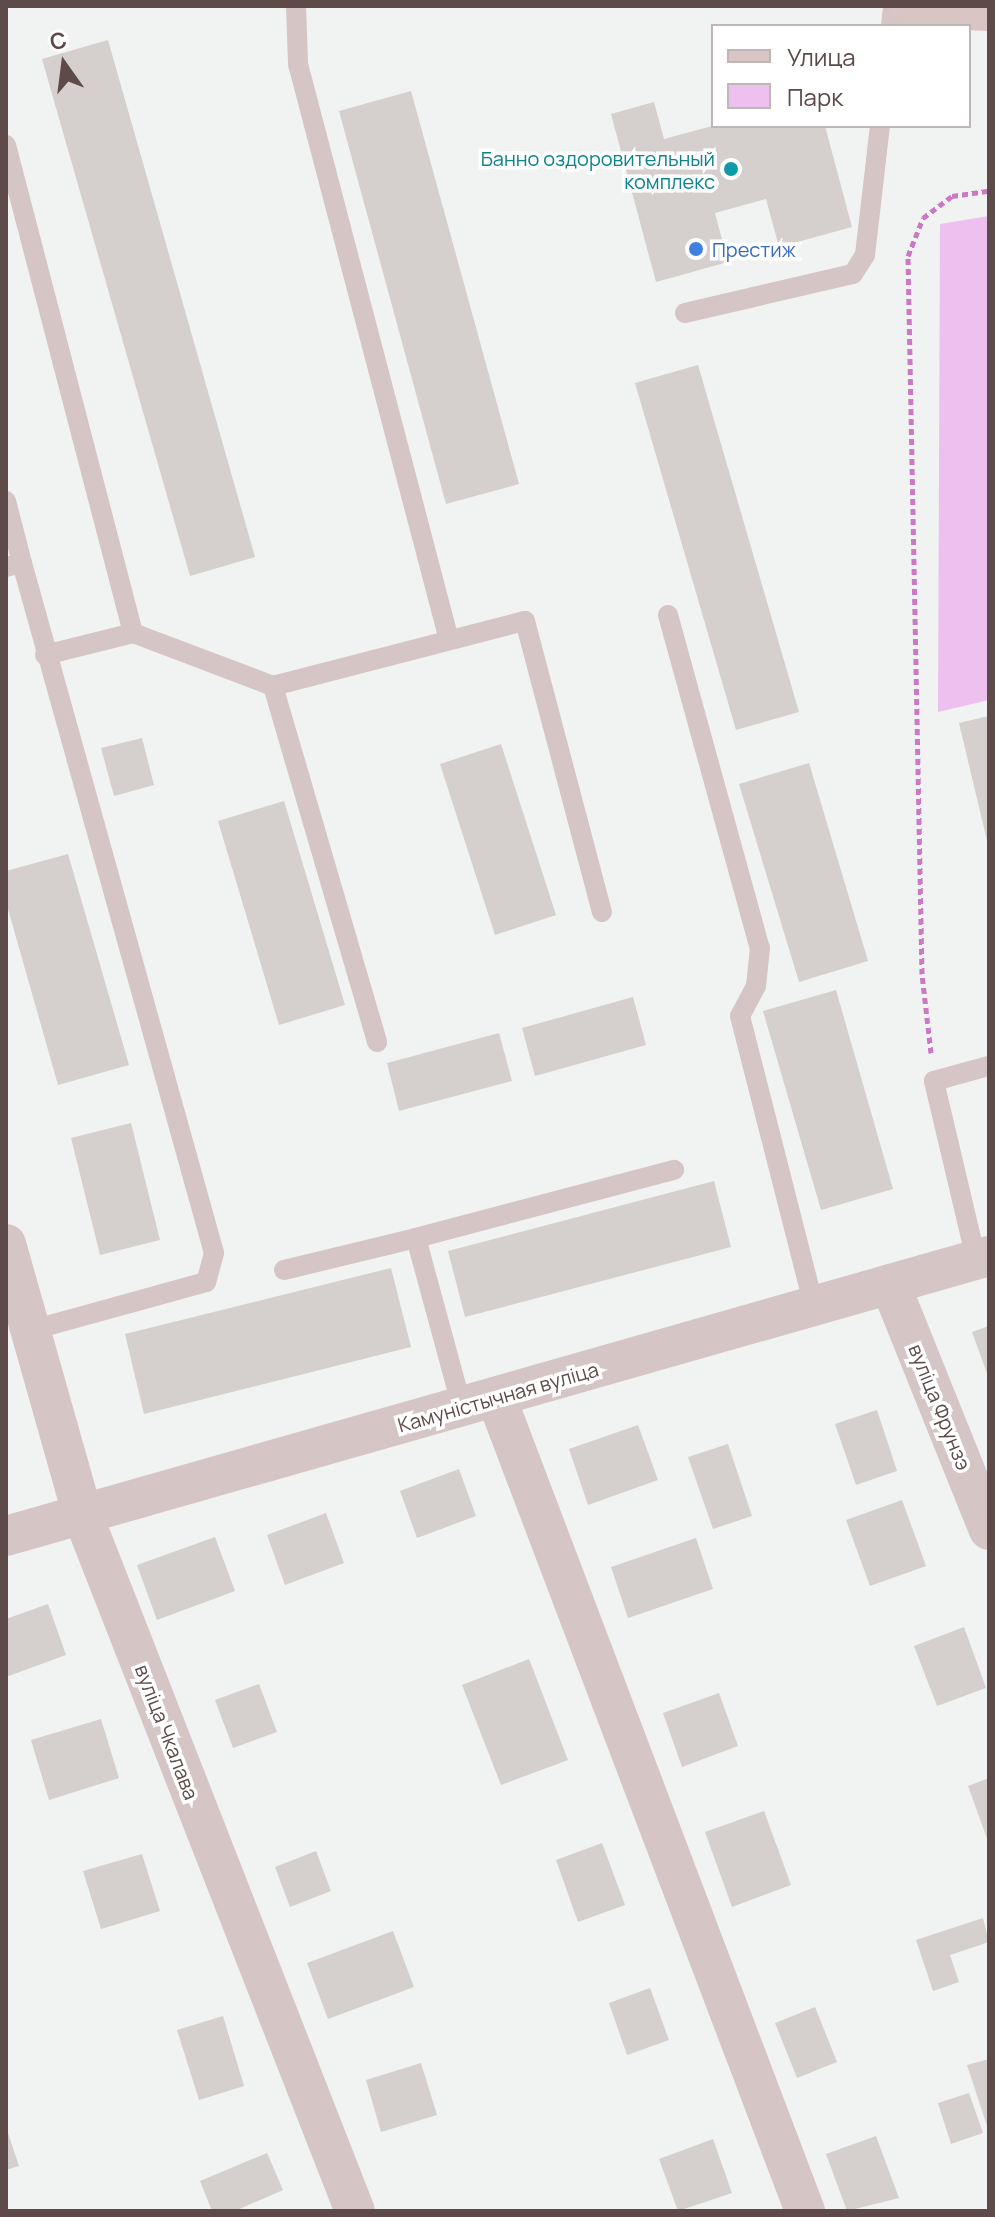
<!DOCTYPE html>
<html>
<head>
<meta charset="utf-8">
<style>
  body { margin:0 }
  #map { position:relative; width:995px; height:2217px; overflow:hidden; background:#f0f3f2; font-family:Manrope,sans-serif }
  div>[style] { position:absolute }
  .green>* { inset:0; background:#edc0ef }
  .building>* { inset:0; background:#d5cfcd }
  .path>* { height:5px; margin-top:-2.5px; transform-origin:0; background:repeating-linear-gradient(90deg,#cc79c5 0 6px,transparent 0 10px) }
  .lane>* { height:20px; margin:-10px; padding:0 10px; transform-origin:10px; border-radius:10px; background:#d5c5c4 }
  .street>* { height:40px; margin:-20px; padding:0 20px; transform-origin:20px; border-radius:20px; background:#d5c5c4 }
  .secondary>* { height:44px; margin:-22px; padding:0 22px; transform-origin:22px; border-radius:22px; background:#d9c6c4 }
  .dots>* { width:22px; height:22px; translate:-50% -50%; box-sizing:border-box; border:4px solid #fff; border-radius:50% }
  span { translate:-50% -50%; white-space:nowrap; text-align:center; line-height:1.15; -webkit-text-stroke:7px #fff; paint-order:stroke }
  .culture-label { font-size:20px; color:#0d838f }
  .right { translate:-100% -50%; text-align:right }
  .shop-label { font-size:20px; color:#366cbe }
  .left { translate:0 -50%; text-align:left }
  .street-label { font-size:20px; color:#5e4a49 }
  .frame { position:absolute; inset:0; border:8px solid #5e4a49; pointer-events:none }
  .legend { position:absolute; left:711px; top:24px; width:260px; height:104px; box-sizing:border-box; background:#fff; border:2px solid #bfb7b6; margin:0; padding:10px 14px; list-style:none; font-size:24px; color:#5e4a49 }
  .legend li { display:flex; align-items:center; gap:16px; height:40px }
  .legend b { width:40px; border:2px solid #bfb7b6 }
  .north { position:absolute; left:24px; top:24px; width:80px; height:80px; -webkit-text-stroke:6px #fff; paint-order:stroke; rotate:346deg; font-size:22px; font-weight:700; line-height:32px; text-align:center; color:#5e4a49 }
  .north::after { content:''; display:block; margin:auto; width:28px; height:36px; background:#5e4a49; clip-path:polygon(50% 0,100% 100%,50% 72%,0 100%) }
</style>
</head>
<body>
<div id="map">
  <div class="green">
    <i style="clip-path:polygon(989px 216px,989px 700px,938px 712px,940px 224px)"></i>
  </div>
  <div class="building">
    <i style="clip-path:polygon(108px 40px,255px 557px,190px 576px,42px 59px)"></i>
    <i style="clip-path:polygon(411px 91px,519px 484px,446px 504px,339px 111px)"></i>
    <i style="clip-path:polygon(654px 102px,664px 139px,712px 126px,825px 126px,852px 227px,779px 247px,766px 199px,715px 213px,728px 262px,656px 282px,611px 114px)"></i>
    <i style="clip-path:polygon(698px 365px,799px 712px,736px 730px,635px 383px)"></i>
    <i style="clip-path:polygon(989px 716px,989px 845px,988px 845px,959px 723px)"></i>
    <i style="clip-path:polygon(142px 738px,154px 785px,114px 796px,101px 748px)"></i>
    <i style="clip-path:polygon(501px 744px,556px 915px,495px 935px,440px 764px)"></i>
    <i style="clip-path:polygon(809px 763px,868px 961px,799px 982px,739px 784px)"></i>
    <i style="clip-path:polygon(284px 801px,345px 1005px,279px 1025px,218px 821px)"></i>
    <i style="clip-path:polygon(68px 854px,129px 1065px,58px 1085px,6px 902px,6px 871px)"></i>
    <i style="clip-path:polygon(836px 990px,893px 1189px,821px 1210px,763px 1011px)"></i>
    <i style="clip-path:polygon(633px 997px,646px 1045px,535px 1076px,522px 1028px)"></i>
    <i style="clip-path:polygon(499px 1033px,512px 1081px,399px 1111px,387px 1063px)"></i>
    <i style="clip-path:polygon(131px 1123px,160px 1240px,100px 1255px,71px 1138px)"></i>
    <i style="clip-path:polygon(714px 1181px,731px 1247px,465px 1317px,448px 1251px)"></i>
    <i style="clip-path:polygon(391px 1268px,411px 1347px,144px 1414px,125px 1334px)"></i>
    <i style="clip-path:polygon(989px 1326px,989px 1379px,972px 1332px)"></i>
    <i style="clip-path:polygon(877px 1410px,897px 1471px,856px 1485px,835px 1424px)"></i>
    <i style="clip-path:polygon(638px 1425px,658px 1480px,588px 1505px,569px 1449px)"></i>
    <i style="clip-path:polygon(728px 1444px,752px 1516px,713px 1529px,688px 1457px)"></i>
    <i style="clip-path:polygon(459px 1469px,476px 1516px,417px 1538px,400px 1491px)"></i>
    <i style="clip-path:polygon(902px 1500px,926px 1566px,870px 1586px,846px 1520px)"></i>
    <i style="clip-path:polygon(326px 1513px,344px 1563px,285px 1585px,267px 1535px)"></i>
    <i style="clip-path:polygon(215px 1537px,235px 1591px,157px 1620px,137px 1565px)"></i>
    <i style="clip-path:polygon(696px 1538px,713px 1589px,628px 1618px,611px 1567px)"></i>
    <i style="clip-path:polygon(48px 1604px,66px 1655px,6px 1677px,6px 1619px)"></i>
    <i style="clip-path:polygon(964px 1627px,986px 1688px,937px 1706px,914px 1646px)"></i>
    <i style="clip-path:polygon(529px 1659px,568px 1760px,501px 1785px,462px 1685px)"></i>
    <i style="clip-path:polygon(259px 1684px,277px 1732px,233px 1748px,215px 1700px)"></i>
    <i style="clip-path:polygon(719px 1693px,738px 1746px,682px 1767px,663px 1713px)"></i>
    <i style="clip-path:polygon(101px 1719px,119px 1778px,49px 1800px,31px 1740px)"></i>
    <i style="clip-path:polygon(989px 1778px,989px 1844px,968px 1786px)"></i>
    <i style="clip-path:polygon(764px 1811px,791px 1885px,732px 1907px,705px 1832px)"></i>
    <i style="clip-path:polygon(602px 1843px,625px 1905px,578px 1922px,556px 1860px)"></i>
    <i style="clip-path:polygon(316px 1851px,331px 1891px,290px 1907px,275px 1867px)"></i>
    <i style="clip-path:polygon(142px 1854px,160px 1911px,101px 1929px,83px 1871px)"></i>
    <i style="clip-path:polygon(983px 1918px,989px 1942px,950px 1955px,959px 1982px,933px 1991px,916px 1940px)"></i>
    <i style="clip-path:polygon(393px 1931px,414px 1987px,328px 2019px,307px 1963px)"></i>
    <i style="clip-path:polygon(650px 1988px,669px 2040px,627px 2055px,609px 2003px)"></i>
    <i style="clip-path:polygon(815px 2007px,837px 2062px,797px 2078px,775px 2023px)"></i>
    <i style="clip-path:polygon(223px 2016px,244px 2086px,199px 2100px,177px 2030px)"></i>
    <i style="clip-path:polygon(989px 2059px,989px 2129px,988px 2129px,967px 2065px)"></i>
    <i style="clip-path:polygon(421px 2063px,437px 2115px,381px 2132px,366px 2080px)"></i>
    <i style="clip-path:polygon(969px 2093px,983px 2133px,951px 2144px,938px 2103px)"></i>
    <i style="clip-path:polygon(6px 2127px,19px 2166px,6px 2170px)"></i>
    <i style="clip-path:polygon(876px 2136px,899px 2198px,847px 2211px,826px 2154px)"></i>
    <i style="clip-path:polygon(713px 2139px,732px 2193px,678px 2211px,659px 2159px)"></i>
    <i style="clip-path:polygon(267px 2153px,283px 2190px,235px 2211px,212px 2211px,200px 2181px)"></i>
  </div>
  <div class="path">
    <i style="left:931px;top:1053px;width:80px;rotate:-96.5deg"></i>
    <i style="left:922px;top:974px;width:718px;rotate:-91.12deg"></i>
    <i style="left:908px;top:256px;width:41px;rotate:-68.5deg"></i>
    <i style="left:923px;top:218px;width:36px;rotate:-37deg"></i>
    <i style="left:952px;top:196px;width:37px;rotate:-8deg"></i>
  </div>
  <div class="lane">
    <i style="left:296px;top:6px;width:58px;rotate:88deg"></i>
    <i style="left:298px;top:64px;width:595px;rotate:75.31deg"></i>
    <i style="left:891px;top:26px;width:20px;rotate:-84deg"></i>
    <i style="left:6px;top:145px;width:504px;rotate:75.41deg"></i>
    <i style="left:685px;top:313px;width:172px;rotate:-13.1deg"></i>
    <i style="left:853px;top:274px;width:22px;rotate:-58deg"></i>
    <i style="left:865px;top:255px;width:130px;rotate:-83.4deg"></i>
    <i style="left:6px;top:501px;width:64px;rotate:75.5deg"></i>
    <i style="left:22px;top:563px;width:16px;rotate:166deg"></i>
    <i style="left:22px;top:563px;width:716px;rotate:74.45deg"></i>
    <i style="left:214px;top:1253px;width:30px;rotate:105deg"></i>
    <i style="left:206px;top:1282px;width:180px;rotate:164.6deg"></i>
    <i style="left:668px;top:615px;width:345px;rotate:74.6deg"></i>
    <i style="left:760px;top:948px;width:38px;rotate:96deg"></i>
    <i style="left:756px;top:986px;width:34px;rotate:118deg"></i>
    <i style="left:740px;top:1016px;width:299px;rotate:75.7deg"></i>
    <i style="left:45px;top:655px;width:91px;rotate:-14deg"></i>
    <i style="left:133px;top:633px;width:150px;rotate:20.7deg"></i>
    <i style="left:273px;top:686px;width:260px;rotate:-14.5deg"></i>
    <i style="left:525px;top:621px;width:301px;rotate:75.2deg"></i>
    <i style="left:273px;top:686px;width:371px;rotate:73.7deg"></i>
    <i style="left:416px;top:1238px;width:267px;rotate:-14.8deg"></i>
    <i style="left:976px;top:1259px;width:183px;rotate:-103.3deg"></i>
    <i style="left:934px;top:1081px;width:57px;rotate:-15.3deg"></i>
    <i style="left:284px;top:1270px;width:136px;rotate:-13.6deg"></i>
    <i style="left:416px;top:1238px;width:175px;rotate:74.8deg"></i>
  </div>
  <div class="street">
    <i style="left:6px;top:1244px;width:283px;rotate:74.2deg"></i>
    <i style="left:83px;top:1516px;width:746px;rotate:68.63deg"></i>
    <i style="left:890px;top:1284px;width:265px;rotate:68.1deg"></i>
    <i style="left:496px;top:1397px;width:871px;rotate:69.21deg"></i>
    <i style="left:6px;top:1536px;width:1022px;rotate:-15.9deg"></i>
  </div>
  <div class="secondary">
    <i style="left:914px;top:6px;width:75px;rotate:2.3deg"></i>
  </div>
  <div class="dots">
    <i style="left:731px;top:169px;background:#0f9aa8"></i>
    <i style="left:696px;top:249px;background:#3f7fe0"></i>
  </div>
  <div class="culture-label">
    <span class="right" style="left:715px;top:170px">Банно оздоровительный<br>комплекс</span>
  </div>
  <div class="shop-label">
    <span class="left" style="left:712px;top:249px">Престиж</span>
  </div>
  <div class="street-label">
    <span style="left:498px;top:1397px;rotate:-16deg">Камуністычная вуліца</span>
    <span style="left:940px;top:1407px;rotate:68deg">вуліца Фрунзэ</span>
    <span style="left:167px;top:1732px;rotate:69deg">вуліца Чкалава</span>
  </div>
  <div class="frame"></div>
  <ul class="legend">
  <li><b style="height:10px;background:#d9c6c4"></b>Улица</li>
  <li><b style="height:22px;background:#edc0ef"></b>Парк</li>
  </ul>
  <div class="north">С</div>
</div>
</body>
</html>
